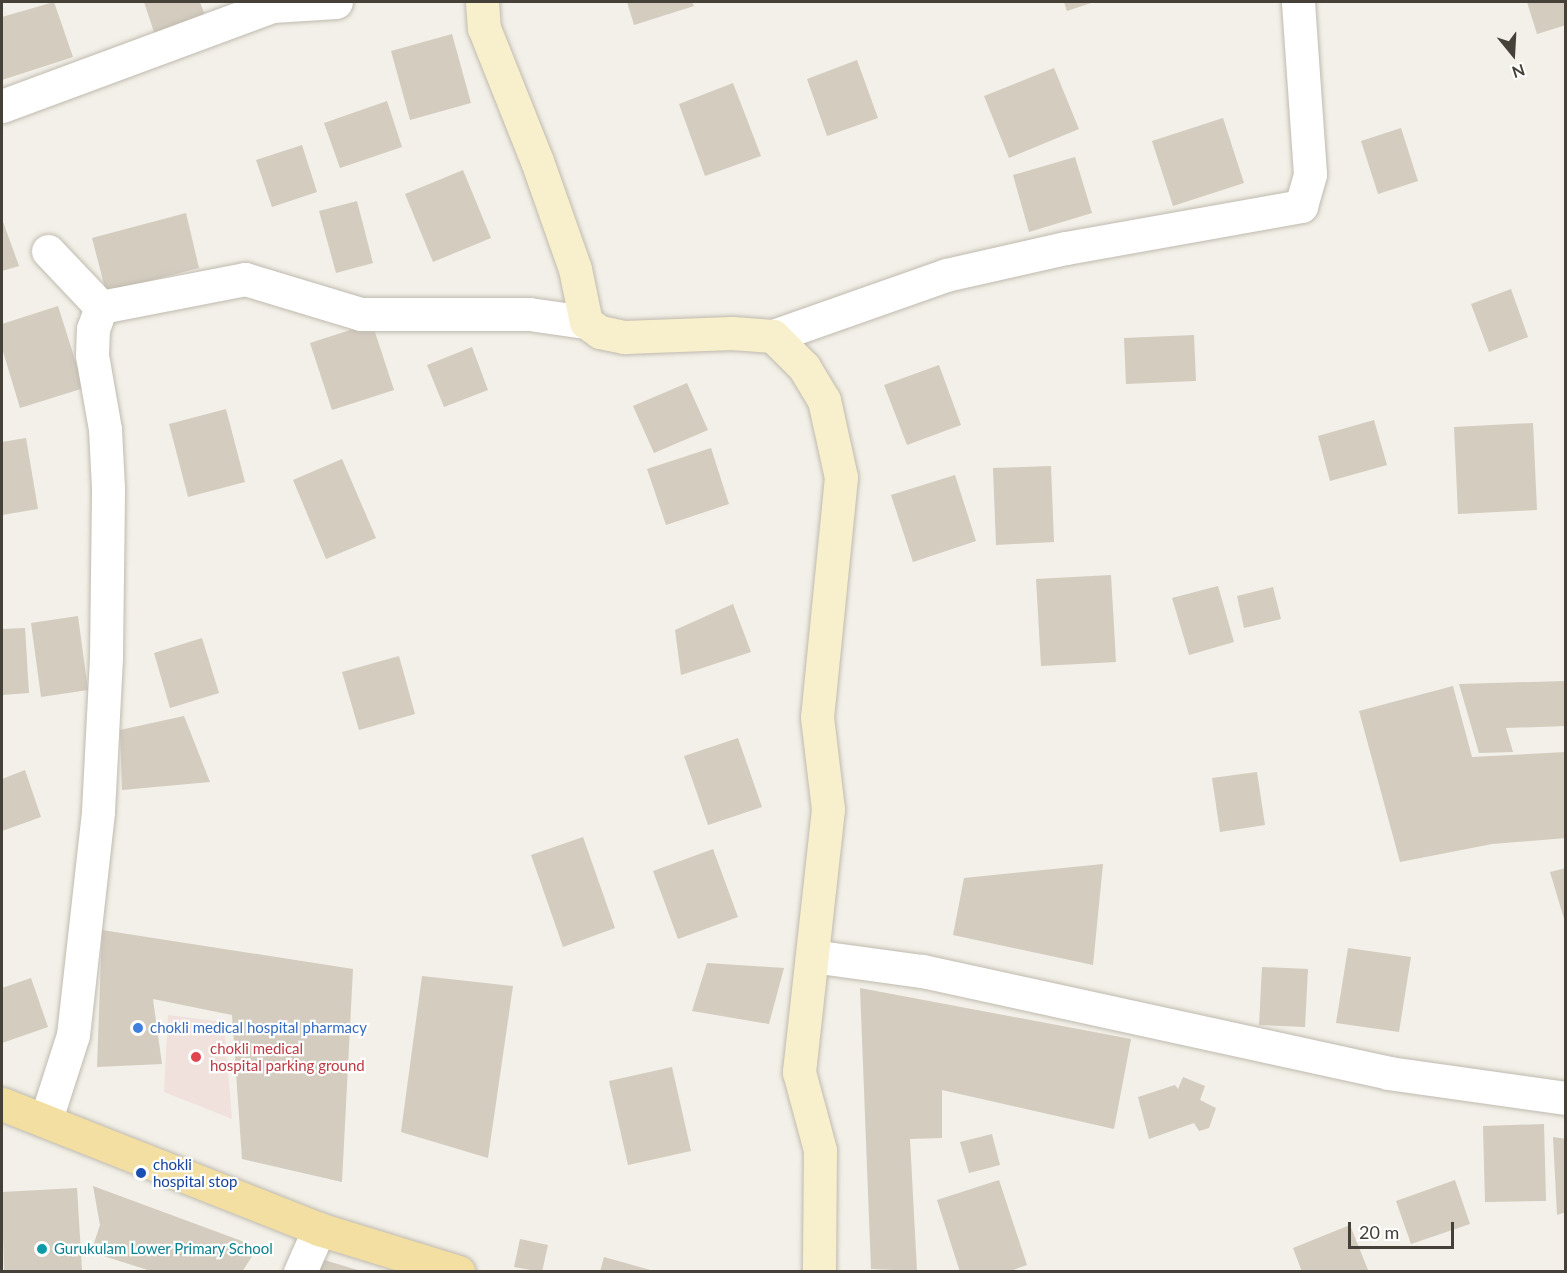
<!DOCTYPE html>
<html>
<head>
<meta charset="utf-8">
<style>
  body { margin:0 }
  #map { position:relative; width:1567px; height:1273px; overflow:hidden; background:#f2f0e8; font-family:Lato,sans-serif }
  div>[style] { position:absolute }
  .medical>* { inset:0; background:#f1e1dd }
  .building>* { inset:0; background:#d3ccbf }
  .roads { filter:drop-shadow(0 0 2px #c0baaf) drop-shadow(0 0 2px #c0baaf) }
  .street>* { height:33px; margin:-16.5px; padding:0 16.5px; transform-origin:16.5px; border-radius:16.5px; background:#fff }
  .secondary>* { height:33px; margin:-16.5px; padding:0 16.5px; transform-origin:16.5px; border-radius:16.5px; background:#f8f0cc }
  .primary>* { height:33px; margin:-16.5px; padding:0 16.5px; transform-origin:16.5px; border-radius:16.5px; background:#f3dfa1 }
  .dots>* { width:16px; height:16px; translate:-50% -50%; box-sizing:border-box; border:3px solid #fff; border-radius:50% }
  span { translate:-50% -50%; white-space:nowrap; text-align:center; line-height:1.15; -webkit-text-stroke:4.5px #fff; paint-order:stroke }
  .shop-label { font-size:15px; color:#366cbe }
  .left { translate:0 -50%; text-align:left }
  .health-label { font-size:15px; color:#be3a42 }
  .transit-label { font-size:15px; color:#164399 }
  .culture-label { font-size:15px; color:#0d838f }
  .frame { position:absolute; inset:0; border:3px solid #454038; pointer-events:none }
  .north { position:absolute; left:1483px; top:24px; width:60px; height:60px; -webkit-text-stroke:4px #fff; paint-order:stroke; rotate:162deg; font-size:16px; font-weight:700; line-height:24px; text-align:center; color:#454038 }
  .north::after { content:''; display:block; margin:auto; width:21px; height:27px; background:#454038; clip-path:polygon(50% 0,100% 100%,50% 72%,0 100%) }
  .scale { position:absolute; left:1348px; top:1222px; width:106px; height:27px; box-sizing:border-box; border:3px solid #454038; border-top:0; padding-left:8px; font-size:18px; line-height:21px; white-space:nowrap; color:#454038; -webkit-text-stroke:4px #fff; paint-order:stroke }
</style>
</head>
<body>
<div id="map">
  <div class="medical">
    <i style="clip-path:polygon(168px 1015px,224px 1022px,232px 1119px,164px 1092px)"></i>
  </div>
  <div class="building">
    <i style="clip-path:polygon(54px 2px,73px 57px,2px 80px,2px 17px)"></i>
    <i style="clip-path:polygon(144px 2px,200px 2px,206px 18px,155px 35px)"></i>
    <i style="clip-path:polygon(627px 2px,692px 2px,694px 6px,634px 25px)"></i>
    <i style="clip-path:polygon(1064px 2px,1094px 2px,1067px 11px)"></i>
    <i style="clip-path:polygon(1527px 2px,1566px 2px,1566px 25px,1537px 34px)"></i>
    <i style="clip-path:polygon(452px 34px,471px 103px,410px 120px,391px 51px)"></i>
    <i style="clip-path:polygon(857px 60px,878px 118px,827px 136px,807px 79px)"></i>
    <i style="clip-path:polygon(1054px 68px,1079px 129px,1009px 158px,984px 96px)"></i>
    <i style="clip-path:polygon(733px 83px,761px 156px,705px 176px,679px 104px)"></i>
    <i style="clip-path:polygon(387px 101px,402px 147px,340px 168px,324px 123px)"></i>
    <i style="clip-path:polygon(1223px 118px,1244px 183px,1173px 206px,1152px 141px)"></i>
    <i style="clip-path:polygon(1401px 128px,1418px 181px,1378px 194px,1361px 141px)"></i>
    <i style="clip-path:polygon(302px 145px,317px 192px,272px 207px,256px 160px)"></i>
    <i style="clip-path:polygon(1075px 157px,1092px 213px,1029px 232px,1013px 175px)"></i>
    <i style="clip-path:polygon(463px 170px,491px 238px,433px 262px,405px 194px)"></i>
    <i style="clip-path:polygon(357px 201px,373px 263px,336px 273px,319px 211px)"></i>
    <i style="clip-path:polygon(186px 213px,199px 268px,106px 292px,92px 238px)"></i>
    <i style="clip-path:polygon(2px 219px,19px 266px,2px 271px)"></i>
    <i style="clip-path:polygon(1511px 289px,1528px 337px,1489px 352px,1471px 304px)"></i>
    <i style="clip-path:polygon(58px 306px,84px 388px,20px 408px,2px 348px,2px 324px)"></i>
    <i style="clip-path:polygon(372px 323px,394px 390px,332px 410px,310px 343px)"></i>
    <i style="clip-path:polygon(1194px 335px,1196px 381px,1126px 384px,1124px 338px)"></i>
    <i style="clip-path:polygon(472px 347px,488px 390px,444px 407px,427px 365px)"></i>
    <i style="clip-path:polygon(939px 365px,961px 425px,907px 445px,884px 385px)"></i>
    <i style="clip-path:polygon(687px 383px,708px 430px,654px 453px,633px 406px)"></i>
    <i style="clip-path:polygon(226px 409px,245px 482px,188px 497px,169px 424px)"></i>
    <i style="clip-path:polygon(1374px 420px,1387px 465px,1330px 481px,1318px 436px)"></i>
    <i style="clip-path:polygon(1533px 423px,1537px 510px,1458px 514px,1454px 427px)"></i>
    <i style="clip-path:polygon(26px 438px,38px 509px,2px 515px,2px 442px)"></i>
    <i style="clip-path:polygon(711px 448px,729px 504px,666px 525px,647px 469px)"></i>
    <i style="clip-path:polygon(342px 459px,376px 538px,326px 559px,293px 480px)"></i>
    <i style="clip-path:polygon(1051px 466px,1054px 542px,996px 545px,993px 468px)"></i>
    <i style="clip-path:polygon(955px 475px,976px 541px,913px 562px,891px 495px)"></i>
    <i style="clip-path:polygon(1111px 575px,1116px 662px,1041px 666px,1036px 579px)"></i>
    <i style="clip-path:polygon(1218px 586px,1234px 642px,1189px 655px,1172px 598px)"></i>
    <i style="clip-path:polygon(1273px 587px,1281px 619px,1244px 628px,1237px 596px)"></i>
    <i style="clip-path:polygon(733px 604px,751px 652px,681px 675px,675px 630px)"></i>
    <i style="clip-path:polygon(78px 616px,88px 690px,41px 697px,31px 623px)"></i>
    <i style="clip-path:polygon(25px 628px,29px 693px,2px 695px,2px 629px)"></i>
    <i style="clip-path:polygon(202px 638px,219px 693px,170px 708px,154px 653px)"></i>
    <i style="clip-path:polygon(399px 656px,415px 714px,359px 730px,342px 672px)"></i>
    <i style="clip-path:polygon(1566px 681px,1566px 726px,1506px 728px,1513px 752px,1479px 753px,1459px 684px)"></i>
    <i style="clip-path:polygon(1453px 686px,1472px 757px,1566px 752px,1566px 838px,1492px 844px,1400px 862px,1359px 711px)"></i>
    <i style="clip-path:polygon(184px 716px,210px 782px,122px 790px,120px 730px)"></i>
    <i style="clip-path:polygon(738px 738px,762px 807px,708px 825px,684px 756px)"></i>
    <i style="clip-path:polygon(25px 770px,41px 817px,2px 831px,2px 779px)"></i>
    <i style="clip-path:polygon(1257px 772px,1265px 825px,1220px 832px,1212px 778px)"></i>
    <i style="clip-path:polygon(583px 837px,615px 928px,563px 947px,531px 855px)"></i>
    <i style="clip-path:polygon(713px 849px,738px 917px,678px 939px,653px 871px)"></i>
    <i style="clip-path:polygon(1103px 864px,1093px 965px,953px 935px,964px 878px)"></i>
    <i style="clip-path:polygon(1566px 868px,1566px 922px,1565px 922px,1550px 872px)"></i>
    <i style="clip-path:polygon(102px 930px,353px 969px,342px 1182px,242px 1159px,232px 1015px,153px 999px,162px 1064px,97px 1067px)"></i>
    <i style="clip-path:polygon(1348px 948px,1411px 957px,1399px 1032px,1336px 1023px)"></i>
    <i style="clip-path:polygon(707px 963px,784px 968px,769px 1024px,692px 1011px)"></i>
    <i style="clip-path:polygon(1262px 967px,1308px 969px,1305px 1027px,1259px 1025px)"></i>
    <i style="clip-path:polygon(422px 976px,513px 986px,488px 1158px,401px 1132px)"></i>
    <i style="clip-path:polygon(31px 978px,48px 1027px,2px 1043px,2px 988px)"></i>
    <i style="clip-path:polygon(860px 988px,1131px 1039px,1114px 1129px,942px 1090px,942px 1138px,910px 1139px,917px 1271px,871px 1269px)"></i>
    <i style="clip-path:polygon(672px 1067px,691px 1151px,628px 1165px,609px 1081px)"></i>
    <i style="clip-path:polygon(1183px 1077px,1205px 1086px,1200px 1100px,1216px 1108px,1209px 1128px,1199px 1131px,1194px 1123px,1149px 1139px,1138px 1097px,1175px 1085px,1178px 1089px)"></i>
    <i style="clip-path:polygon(1544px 1124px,1546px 1201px,1485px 1202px,1483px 1126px)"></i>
    <i style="clip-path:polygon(992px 1134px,1000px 1165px,969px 1173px,960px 1142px)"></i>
    <i style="clip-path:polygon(1553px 1137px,1566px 1139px,1566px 1212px,1557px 1215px)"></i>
    <i style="clip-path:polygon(999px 1180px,1027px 1265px,1007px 1272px,960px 1272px,937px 1200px)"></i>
    <i style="clip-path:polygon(1455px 1180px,1470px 1224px,1411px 1244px,1396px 1201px)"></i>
    <i style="clip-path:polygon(93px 1186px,258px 1247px,242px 1272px,154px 1272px,91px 1252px,100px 1225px)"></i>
    <i style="clip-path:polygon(77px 1188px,82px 1270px,4px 1272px,2px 1192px)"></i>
    <i style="clip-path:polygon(1350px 1225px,1368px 1270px,1302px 1272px,1293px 1248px)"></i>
    <i style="clip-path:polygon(520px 1239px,548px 1245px,542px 1272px,514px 1267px)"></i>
    <i style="clip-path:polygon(604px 1257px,654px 1271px,654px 1272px,600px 1272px)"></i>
    <i style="clip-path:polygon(321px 1259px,361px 1271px,361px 1272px,317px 1272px)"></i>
  </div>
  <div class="roads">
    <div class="street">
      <i style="left:2px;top:106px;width:288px;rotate:-20.3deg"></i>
      <i style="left:272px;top:6px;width:64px;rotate:-3.6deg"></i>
      <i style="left:48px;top:251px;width:77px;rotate:46.6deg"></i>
      <i style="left:773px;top:336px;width:183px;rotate:-19.4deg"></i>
      <i style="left:946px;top:275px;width:123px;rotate:-12.7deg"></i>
      <i style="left:1066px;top:248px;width:239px;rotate:-10.1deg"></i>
      <i style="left:1301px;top:206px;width:33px;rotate:-74deg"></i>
      <i style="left:1310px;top:174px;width:172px;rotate:-94deg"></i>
      <i style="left:812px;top:956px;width:111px;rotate:7.8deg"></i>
      <i style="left:922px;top:971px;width:477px;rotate:12.3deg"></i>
      <i style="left:1388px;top:1073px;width:180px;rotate:8deg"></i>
      <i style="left:46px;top:1119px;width:88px;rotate:-72.2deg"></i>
      <i style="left:73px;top:1035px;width:225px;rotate:-83.6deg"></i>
      <i style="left:98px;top:811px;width:154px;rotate:-87deg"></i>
      <i style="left:106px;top:657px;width:169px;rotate:-89.3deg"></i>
      <i style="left:108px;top:488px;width:59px;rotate:-92.9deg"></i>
      <i style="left:105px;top:429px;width:75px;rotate:-100deg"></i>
      <i style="left:92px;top:355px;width:26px;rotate:-88deg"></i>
      <i style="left:93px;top:329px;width:23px;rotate:-70deg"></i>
      <i style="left:101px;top:307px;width:147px;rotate:-11deg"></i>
      <i style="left:245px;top:279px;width:121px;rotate:16.8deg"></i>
      <i style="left:361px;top:314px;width:168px"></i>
      <i style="left:529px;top:314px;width:58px;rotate:8deg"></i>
      <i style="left:300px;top:1272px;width:47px;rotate:-66.2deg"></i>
    </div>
    <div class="secondary">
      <i style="left:482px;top:2px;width:26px;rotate:86deg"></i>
      <i style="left:484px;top:28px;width:143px;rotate:68.3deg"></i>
      <i style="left:537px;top:161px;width:114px;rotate:70.6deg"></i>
      <i style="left:575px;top:269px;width:54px;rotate:78.3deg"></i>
      <i style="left:586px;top:322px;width:17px;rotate:36deg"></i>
      <i style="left:600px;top:332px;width:25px;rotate:12deg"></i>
      <i style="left:624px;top:337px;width:108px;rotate:-2.1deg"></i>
      <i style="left:732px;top:333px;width:41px;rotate:4.2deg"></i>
      <i style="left:773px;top:336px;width:44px;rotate:45deg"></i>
      <i style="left:804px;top:367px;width:39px;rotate:59deg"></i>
      <i style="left:824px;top:400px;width:79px;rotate:77.6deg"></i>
      <i style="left:841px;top:477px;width:241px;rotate:95.7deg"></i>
      <i style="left:817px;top:717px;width:93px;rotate:83.2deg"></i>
      <i style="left:828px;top:809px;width:265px;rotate:96.3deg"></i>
      <i style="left:799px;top:1072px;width:81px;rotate:74.9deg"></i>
      <i style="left:820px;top:1150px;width:122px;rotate:90.5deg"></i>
    </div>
    <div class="primary">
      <i style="left:2px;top:1104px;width:341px;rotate:21.5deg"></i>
      <i style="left:319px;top:1229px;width:146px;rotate:17.1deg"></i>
    </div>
  </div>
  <div class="dots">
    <i style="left:138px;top:1028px;background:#3f7fe0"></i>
    <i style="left:196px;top:1057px;background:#e0444e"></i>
    <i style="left:141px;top:1173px;background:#1a4fb4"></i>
    <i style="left:42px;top:1249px;background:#0f9aa8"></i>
  </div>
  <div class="shop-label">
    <span class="left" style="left:150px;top:1028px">chokli medical hospital pharmacy</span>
  </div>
  <div class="health-label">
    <span class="left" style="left:210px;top:1057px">chokli medical<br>hospital parking ground</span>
  </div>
  <div class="transit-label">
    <span class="left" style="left:153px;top:1173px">chokli<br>hospital stop</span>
  </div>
  <div class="culture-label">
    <span class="left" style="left:54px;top:1249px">Gurukulam Lower Primary School</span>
  </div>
  <div class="frame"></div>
  <div class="north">N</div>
  <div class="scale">20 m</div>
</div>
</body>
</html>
